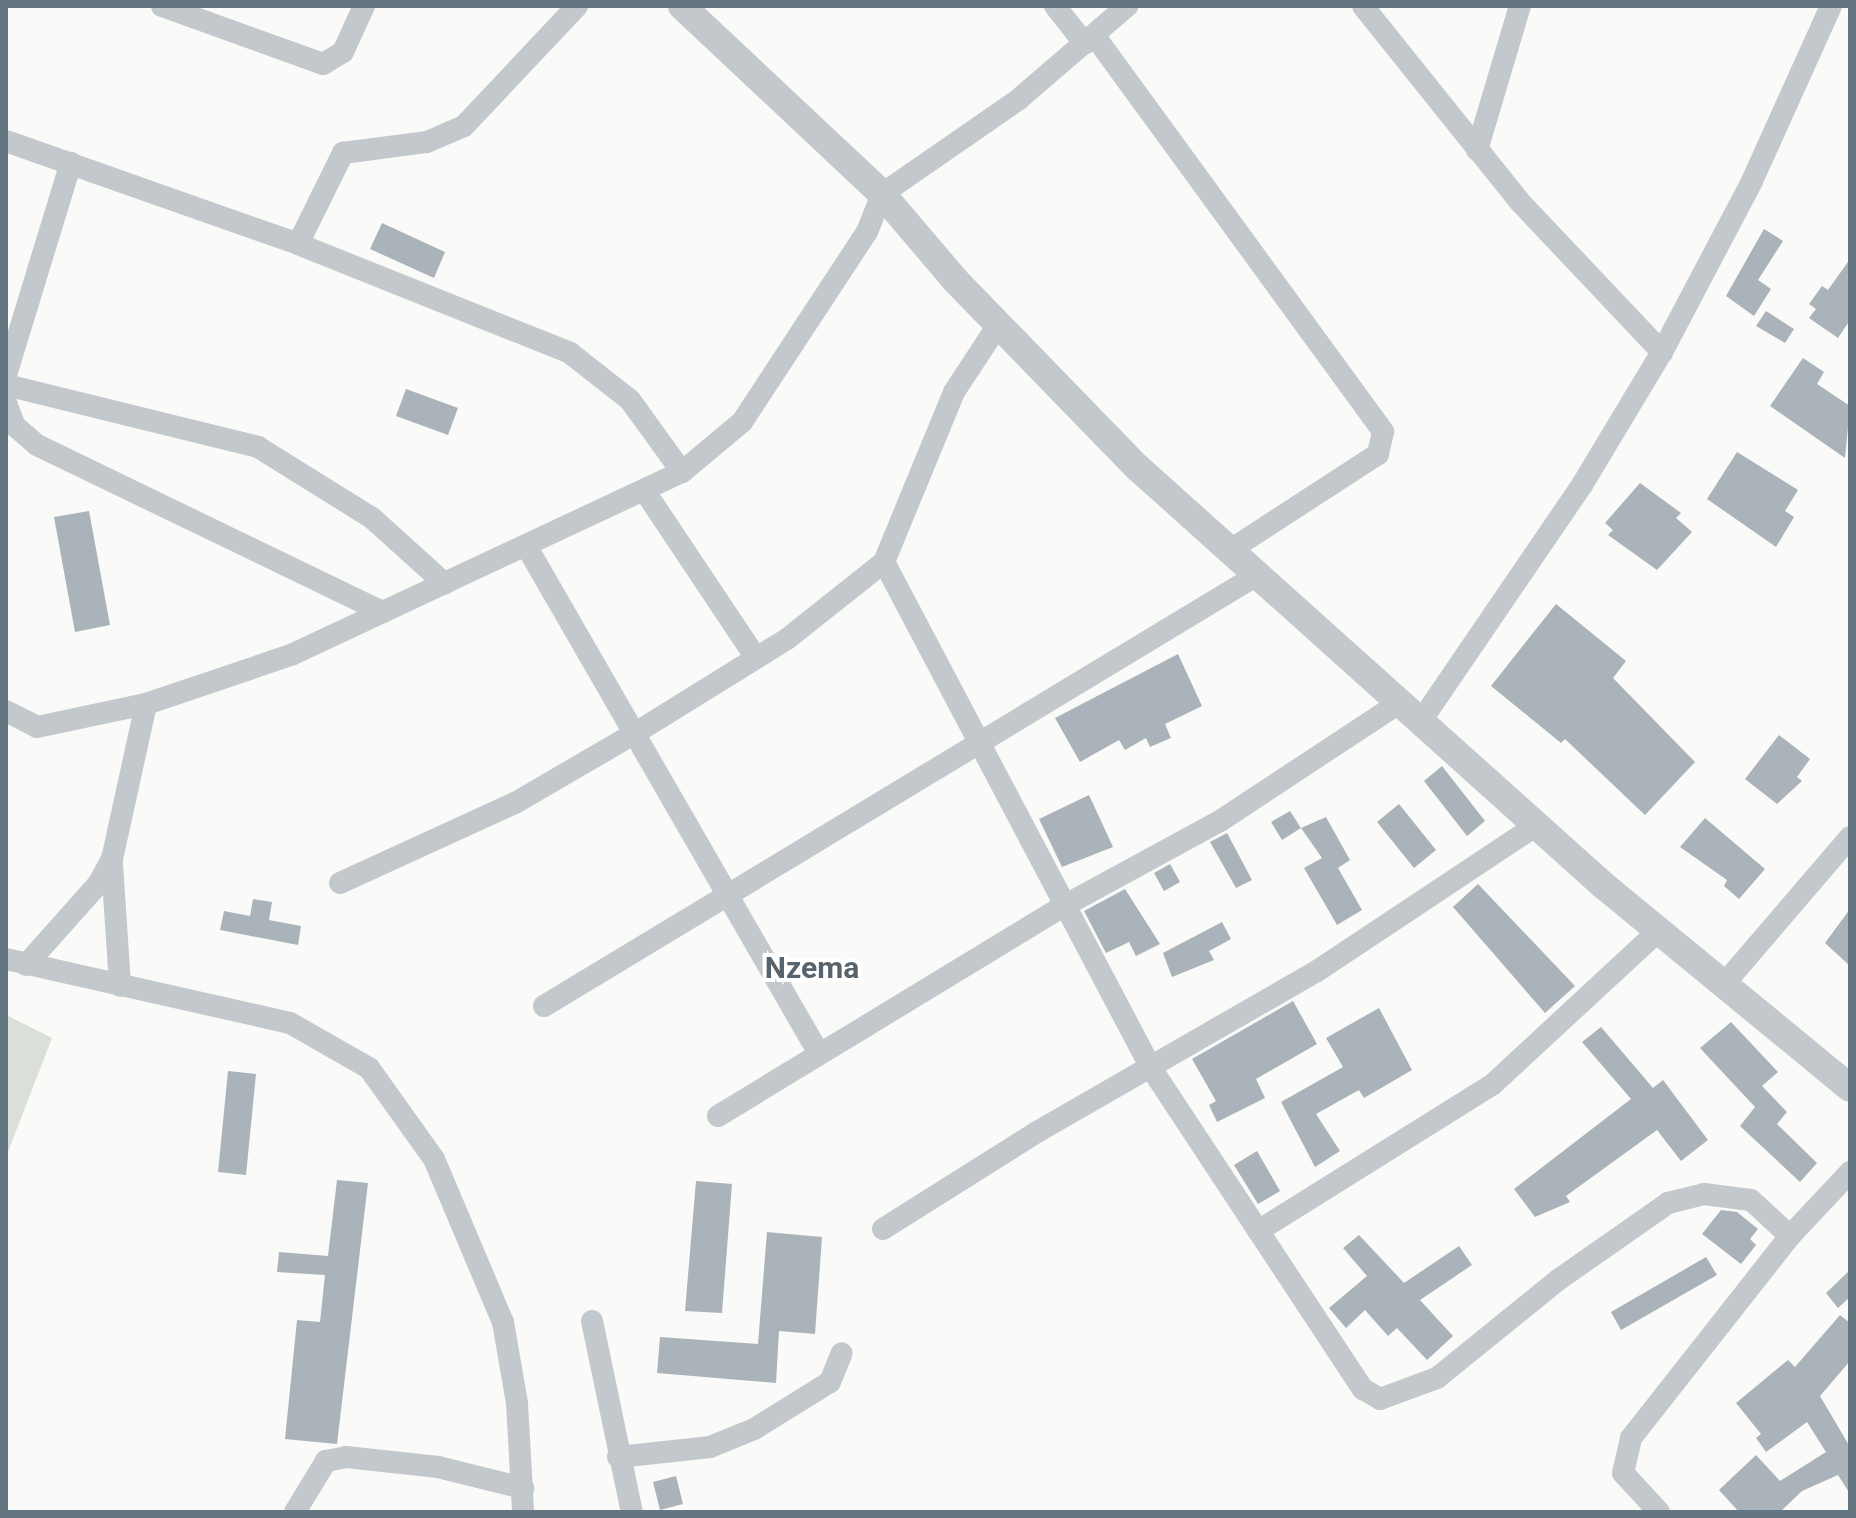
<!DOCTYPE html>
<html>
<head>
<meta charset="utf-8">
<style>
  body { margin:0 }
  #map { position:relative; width:1856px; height:1518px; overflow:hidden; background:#fafaf8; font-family:Roboto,sans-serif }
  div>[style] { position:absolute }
  .green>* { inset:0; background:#dadfd7 }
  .building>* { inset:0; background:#aab3b9 }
  .minor>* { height:22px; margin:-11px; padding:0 11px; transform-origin:11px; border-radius:11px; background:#c3c8cc }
  .tertiary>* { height:28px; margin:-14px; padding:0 14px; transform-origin:14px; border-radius:14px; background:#c3c8cc }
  span { translate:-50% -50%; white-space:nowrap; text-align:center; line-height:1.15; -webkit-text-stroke:8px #fff; paint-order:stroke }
  .district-label { font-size:30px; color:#57646e; font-weight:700 }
  .frame { position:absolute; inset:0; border:8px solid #657683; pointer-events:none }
</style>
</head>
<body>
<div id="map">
  <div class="green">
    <i style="clip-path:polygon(6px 1015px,52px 1038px,6px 1157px)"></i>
  </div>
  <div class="building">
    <i style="clip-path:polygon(382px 223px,445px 252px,434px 278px,370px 249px)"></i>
    <i style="clip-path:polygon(1764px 229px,1783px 241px,1758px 280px,1771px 289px,1754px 316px,1726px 296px)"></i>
    <i style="clip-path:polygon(1850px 259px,1850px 320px,1838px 338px,1809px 318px,1816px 309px,1809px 304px,1822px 286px,1828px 290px)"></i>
    <i style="clip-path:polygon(1766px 311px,1794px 329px,1785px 343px,1756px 326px)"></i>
    <i style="clip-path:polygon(1803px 358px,1824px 372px,1817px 384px,1850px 406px,1845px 458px,1770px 406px)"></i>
    <i style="clip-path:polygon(406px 389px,458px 408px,448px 435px,396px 416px)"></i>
    <i style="clip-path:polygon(1737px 452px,1798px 490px,1785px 511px,1794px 517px,1776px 547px,1707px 499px)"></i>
    <i style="clip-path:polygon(1640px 483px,1681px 513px,1676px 518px,1692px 532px,1657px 570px,1608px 535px,1613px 530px,1605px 523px)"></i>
    <i style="clip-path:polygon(89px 511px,110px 625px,75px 632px,54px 517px)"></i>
    <i style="clip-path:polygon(1556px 604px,1626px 661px,1613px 678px,1695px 762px,1645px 815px,1565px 739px,1561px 743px,1491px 686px)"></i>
    <i style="clip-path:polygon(1178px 654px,1202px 706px,1165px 724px,1171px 738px,1150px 747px,1146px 738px,1125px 750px,1119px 740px,1080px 762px,1055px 718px)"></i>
    <i style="clip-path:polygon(1779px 735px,1810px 759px,1797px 777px,1802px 781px,1777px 804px,1745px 779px)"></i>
    <i style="clip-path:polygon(1442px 766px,1485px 821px,1467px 836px,1424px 781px)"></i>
    <i style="clip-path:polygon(1089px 795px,1113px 847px,1062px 867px,1039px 819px)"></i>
    <i style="clip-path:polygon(1399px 804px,1436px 850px,1414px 868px,1377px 822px)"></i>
    <i style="clip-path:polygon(1290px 811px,1301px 828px,1282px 840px,1271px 822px)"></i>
    <i style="clip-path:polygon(1326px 817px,1350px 860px,1338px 868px,1362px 910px,1337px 925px,1304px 868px,1322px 858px,1301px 828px)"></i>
    <i style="clip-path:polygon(1705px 818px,1765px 869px,1739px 899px,1724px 886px,1727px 880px,1680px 847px)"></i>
    <i style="clip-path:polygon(1227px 833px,1252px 880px,1236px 888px,1210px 842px)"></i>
    <i style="clip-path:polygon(1170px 864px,1180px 882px,1164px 891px,1154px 873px)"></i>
    <i style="clip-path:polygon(1478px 884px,1575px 986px,1545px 1013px,1453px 907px)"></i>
    <i style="clip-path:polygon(1125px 889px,1160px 944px,1136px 956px,1129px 942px,1106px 953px,1084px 911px)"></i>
    <i style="clip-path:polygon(253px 899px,272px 902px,269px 920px,301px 926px,298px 945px,220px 930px,224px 911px,250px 916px)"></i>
    <i style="clip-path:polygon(1850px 909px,1850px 966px,1825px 943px)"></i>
    <i style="clip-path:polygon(1222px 922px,1231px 939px,1209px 951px,1214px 960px,1172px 977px,1163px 953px)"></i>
    <i style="clip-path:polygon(1293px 1001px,1317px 1044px,1256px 1079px,1265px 1098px,1217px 1122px,1209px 1105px,1216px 1101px,1192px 1059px)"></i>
    <i style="clip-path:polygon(1379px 1008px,1412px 1070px,1364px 1098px,1359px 1090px,1316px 1114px,1340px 1151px,1315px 1167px,1281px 1102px,1343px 1067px,1326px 1038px)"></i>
    <i style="clip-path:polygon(1731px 1022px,1778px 1072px,1762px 1086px,1787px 1112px,1777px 1124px,1817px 1163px,1800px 1182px,1740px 1126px,1755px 1107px,1700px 1048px)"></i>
    <i style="clip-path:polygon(1601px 1027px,1653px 1088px,1663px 1080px,1708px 1140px,1681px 1161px,1657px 1130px,1566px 1196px,1570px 1202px,1535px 1217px,1514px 1189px,1631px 1099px,1582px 1042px)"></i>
    <i style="clip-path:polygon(228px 1071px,256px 1074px,246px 1175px,218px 1172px)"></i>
    <i style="clip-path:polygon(1257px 1151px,1280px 1191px,1258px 1204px,1234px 1165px)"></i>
    <i style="clip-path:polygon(337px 1180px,368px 1183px,337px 1444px,285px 1439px,297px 1320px,320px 1322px,325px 1275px,277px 1272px,279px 1252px,328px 1256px)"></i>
    <i style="clip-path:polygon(696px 1181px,732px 1184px,722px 1313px,685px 1311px)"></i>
    <i style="clip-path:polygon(1721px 1210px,1737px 1212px,1758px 1229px,1750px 1239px,1756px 1245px,1741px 1264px,1702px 1234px)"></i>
    <i style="clip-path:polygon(767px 1232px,822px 1237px,815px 1334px,779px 1331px,776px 1383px,657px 1373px,660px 1337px,758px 1344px)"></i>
    <i style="clip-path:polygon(1359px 1235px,1404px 1283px,1459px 1246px,1472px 1265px,1420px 1300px,1453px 1336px,1427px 1360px,1397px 1328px,1388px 1336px,1365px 1310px,1346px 1328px,1329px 1308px,1367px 1276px,1343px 1248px)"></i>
    <i style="clip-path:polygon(1706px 1257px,1717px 1275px,1621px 1330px,1611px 1312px)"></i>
    <i style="clip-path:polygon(1850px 1270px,1850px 1297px,1838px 1308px,1826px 1293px)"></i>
    <i style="clip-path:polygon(1840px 1315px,1850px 1323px,1850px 1361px,1820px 1396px,1850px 1447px,1850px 1494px,1838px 1475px,1802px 1491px,1780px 1512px,1739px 1512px,1719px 1490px,1756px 1455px,1780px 1481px,1826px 1452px,1807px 1422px,1766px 1452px,1756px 1438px,1761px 1434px,1736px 1403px,1788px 1360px,1795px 1367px)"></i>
    <i style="clip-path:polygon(676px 1476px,683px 1504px,660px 1510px,653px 1482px)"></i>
  </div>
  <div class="minor">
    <i style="left:162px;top:6px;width:171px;rotate:19.8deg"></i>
    <i style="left:323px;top:64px;width:23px;rotate:-31deg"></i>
    <i style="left:343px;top:52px;width:51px;rotate:-65.5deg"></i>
    <i style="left:1055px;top:6px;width:48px;rotate:51.7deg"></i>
    <i style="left:1363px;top:6px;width:251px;rotate:51.3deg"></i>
    <i style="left:1520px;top:202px;width:207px;rotate:46.6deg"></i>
    <i style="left:1094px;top:35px;width:491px;rotate:53.9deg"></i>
    <i style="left:1383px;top:432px;width:23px;rotate:103deg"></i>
    <i style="left:1378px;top:454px;width:176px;rotate:147deg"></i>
    <i style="left:6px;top:141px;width:310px;rotate:19.4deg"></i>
    <i style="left:298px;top:244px;width:293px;rotate:21.8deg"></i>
    <i style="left:570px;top:353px;width:76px;rotate:38.1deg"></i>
    <i style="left:630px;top:400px;width:89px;rotate:54.2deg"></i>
    <i style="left:1477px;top:150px;width:150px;rotate:-73.4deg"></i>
    <i style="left:298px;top:244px;width:102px;rotate:-63.7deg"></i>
    <i style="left:343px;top:153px;width:85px;rotate:-7.5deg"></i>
    <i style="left:427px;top:142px;width:40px;rotate:-23.4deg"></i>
    <i style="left:464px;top:126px;width:165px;rotate:-46.7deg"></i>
    <i style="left:6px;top:375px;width:222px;rotate:-73deg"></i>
    <i style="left:6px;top:385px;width:260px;rotate:13.8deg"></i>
    <i style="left:258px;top:447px;width:134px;rotate:31.9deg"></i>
    <i style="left:372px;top:518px;width:98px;rotate:42.1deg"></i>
    <i style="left:6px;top:403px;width:25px;rotate:69deg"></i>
    <i style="left:15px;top:426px;width:29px;rotate:41deg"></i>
    <i style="left:37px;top:445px;width:384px;rotate:25.8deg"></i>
    <i style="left:646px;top:493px;width:198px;rotate:56.3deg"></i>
    <i style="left:528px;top:549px;width:581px;rotate:60.03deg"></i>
    <i style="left:884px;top:562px;width:572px;rotate:62.18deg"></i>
    <i style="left:1151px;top:1068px;width:385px;rotate:56.6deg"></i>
    <i style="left:1363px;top:1389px;width:20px;rotate:30deg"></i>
    <i style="left:1380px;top:1399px;width:61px;rotate:-20.2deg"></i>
    <i style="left:1437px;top:1378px;width:156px;rotate:-39deg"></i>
    <i style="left:1558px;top:1280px;width:134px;rotate:-35deg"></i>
    <i style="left:1668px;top:1203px;width:37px;rotate:-14deg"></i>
    <i style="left:1704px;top:1194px;width:47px;rotate:7.3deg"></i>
    <i style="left:1751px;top:1200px;width:53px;rotate:42.7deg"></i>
    <i style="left:6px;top:711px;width:35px;rotate:27deg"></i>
    <i style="left:37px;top:727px;width:111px;rotate:-11.9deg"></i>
    <i style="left:1421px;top:721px;width:286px;rotate:-55.7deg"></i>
    <i style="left:1582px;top:485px;width:155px;rotate:-59deg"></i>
    <i style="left:1662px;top:352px;width:193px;rotate:-62.2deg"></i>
    <i style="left:1752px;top:181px;width:192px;rotate:-65.7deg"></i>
    <i style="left:112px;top:864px;width:122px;rotate:86.2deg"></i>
    <i style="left:340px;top:883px;width:192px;rotate:-24.6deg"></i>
    <i style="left:515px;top:803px;width:141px;rotate:-30.2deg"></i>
    <i style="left:637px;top:732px;width:176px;rotate:-31.8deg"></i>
    <i style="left:787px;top:639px;width:124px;rotate:-38.4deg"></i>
    <i style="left:884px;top:562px;width:184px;rotate:-67.6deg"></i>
    <i style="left:954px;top:392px;width:80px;rotate:-56.7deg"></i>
    <i style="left:6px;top:959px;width:291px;rotate:12.7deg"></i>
    <i style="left:290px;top:1023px;width:91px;rotate:29.7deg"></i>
    <i style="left:369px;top:1068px;width:112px;rotate:54.5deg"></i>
    <i style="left:434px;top:1159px;width:177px;rotate:67.1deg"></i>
    <i style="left:503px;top:1322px;width:82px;rotate:80.2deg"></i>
    <i style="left:517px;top:1403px;width:109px;rotate:86.8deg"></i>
    <i style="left:26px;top:965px;width:110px;rotate:-48.3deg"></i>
    <i style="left:99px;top:883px;width:27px;rotate:-62deg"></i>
    <i style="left:112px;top:859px;width:159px;rotate:-77.6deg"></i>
    <i style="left:146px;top:704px;width:153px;rotate:-18.7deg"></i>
    <i style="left:291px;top:655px;width:432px;rotate:-25.1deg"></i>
    <i style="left:682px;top:472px;width:78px;rotate:-39.8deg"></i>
    <i style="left:742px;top:422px;width:227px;rotate:-56.7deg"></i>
    <i style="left:867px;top:232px;width:41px;rotate:-68.5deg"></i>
    <i style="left:882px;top:194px;width:167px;rotate:-34.7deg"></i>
    <i style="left:1019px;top:99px;width:143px;rotate:-40.7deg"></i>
    <i style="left:1725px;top:983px;width:192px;rotate:-49.4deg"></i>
    <i style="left:544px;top:1006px;width:833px;rotate:-31.15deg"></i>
    <i style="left:718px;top:1116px;width:403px;rotate:-31.3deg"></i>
    <i style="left:1062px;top:907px;width:180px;rotate:-28.6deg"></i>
    <i style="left:1220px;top:821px;width:214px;rotate:-33.4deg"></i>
    <i style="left:883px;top:1229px;width:182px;rotate:-32.2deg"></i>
    <i style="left:1037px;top:1132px;width:323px;rotate:-29.9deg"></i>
    <i style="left:1317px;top:971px;width:264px;rotate:-33.6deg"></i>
    <i style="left:1258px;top:1231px;width:276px;rotate:-32deg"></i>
    <i style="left:1492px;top:1085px;width:225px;rotate:-42.8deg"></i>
    <i style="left:592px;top:1321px;width:195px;rotate:78.2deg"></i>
    <i style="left:618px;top:1457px;width:93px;rotate:-6.2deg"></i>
    <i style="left:710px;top:1447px;width:48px;rotate:-22.2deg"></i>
    <i style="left:754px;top:1429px;width:89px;rotate:-31.7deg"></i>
    <i style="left:830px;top:1382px;width:31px;rotate:-68deg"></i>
    <i style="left:295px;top:1512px;width:60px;rotate:-58.7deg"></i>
    <i style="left:326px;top:1461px;width:20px;rotate:-11deg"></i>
    <i style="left:346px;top:1457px;width:93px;rotate:6.2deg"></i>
    <i style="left:438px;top:1467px;width:88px;rotate:13.9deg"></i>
    <i style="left:1659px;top:1512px;width:53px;rotate:-132.7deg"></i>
    <i style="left:1623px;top:1473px;width:36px;rotate:-77deg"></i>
    <i style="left:1631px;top:1438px;width:257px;rotate:-51.8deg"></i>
    <i style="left:1790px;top:1236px;width:88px;rotate:-46.8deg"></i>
  </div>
  <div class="tertiary">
    <i style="left:682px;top:6px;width:274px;rotate:43.2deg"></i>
    <i style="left:882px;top:194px;width:114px;rotate:49.6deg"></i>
    <i style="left:956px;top:281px;width:260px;rotate:45.8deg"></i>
    <i style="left:1137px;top:467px;width:626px;rotate:41.89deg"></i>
    <i style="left:1603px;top:885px;width:320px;rotate:39.4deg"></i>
  </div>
  <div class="district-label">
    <span style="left:812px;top:968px">Nzema</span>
  </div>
  <div class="frame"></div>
</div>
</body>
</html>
